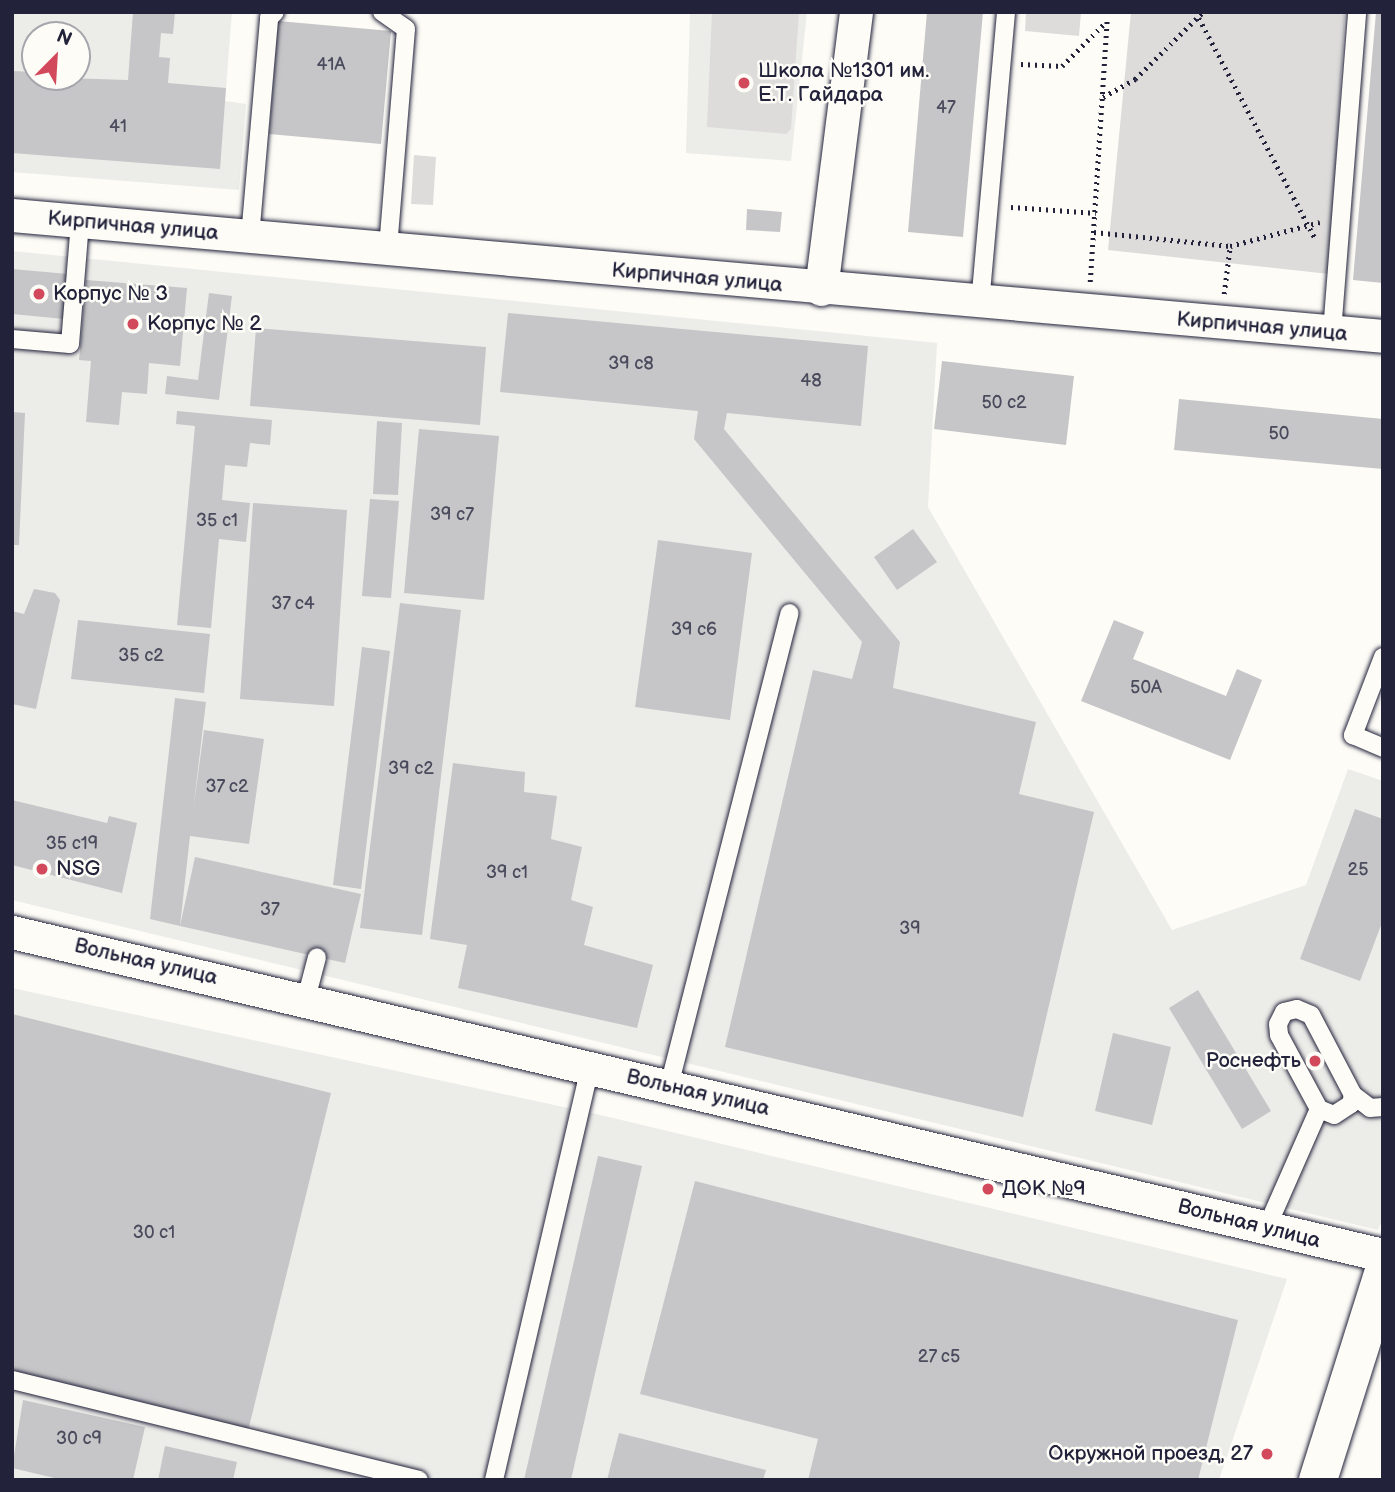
<!DOCTYPE html>
<html>
<head>
<meta charset="utf-8">
<style>
  body { margin:0 }
  #map { position:relative; width:1395px; height:1492px; overflow:hidden; background:#fdfcf7; font-family:"Balsamiq Sans",sans-serif }
  div>[style] { position:absolute }
  .built>* { inset:0; background:#ecece9 }
  .green>* { inset:0; background:#dddcdb }
  .building>* { inset:0; background:#c6c6c8 }
  .path>* { height:4.5px; margin-top:-2.25px; transform-origin:0; background:repeating-linear-gradient(90deg,#22223b 0 2px,transparent 0 7px) }
  .roads { filter:drop-shadow(0 0 2px #22223b) drop-shadow(0 0 2px #22223b) }
  .lane>* { height:18px; margin:-9px; padding:0 9px; transform-origin:9px; border-radius:9px; background:#fdfcf7 }
  .street>* { height:33px; margin:-16.5px; padding:0 16.5px; transform-origin:16.5px; border-radius:16.5px; background:#fdfcf7 }
  .secondary>* { height:38px; margin:-19px; padding:0 19px; transform-origin:19px; border-radius:19px; background:#fdfcf7 }
  .dots>* { width:19px; height:19px; translate:-50% -50%; box-sizing:border-box; border:4px solid #fdfcf7; border-radius:50% }
  span { translate:-50% -50%; white-space:nowrap; text-align:center; line-height:1.15; -webkit-text-stroke:5px #fdfcf7; paint-order:stroke }
  .number-label { font-size:18px; color:#4b4b5e }
  .number-label span { -webkit-text-stroke-width:0 }
  .poi-label { font-size:21px; color:#22223b }
  .left { translate:0 -50%; text-align:left }
  .right { translate:-100% -50%; text-align:right }
  .street-label { font-size:21px; color:#22223b }
  .frame { position:absolute; inset:0; border:14px solid #22223b; pointer-events:none }
  .north { position:absolute; left:21px; top:21px; width:70px; height:70px; box-sizing:border-box; background:#fdfcf7; border:2px solid #a5a5ac; border-radius:50%; rotate:24deg; font-size:19px; font-weight:700; line-height:28px; text-align:center; color:#22223b }
  .north::after { content:''; display:block; margin:auto; width:24px; height:32px; background:#d1495b; clip-path:polygon(50% 0,100% 100%,50% 72%,0 100%) }
</style>
</head>
<body>
<div id="map">
  <div class="built">
    <i style="clip-path:polygon(evenodd,12px 12px,232px 12px,225px 101px,246px 104px,239px 190px,12px 172px,12px 12px,35px 35px,77px 35px,77px 77px,35px 77px,35px 35px)"></i>
    <i style="clip-path:polygon(690px 12px,807px 12px,791px 161px,686px 153px)"></i>
    <i style="clip-path:polygon(12px 251px,937px 343px,928px 507px,1172px 930px,1306px 885px,1348px 769px,1383px 781px,1383px 1218px,1378px 1230px,12px 900px)"></i>
    <i style="clip-path:polygon(12px 988px,596px 1114px,1287px 1279px,1219px 1480px,12px 1480px)"></i>
  </div>
  <div class="green">
    <i style="clip-path:polygon(712px 12px,799px 12px,791px 129px,786px 134px,707px 127px)"></i>
    <i style="clip-path:polygon(1026px 12px,1081px 12px,1079px 36px,1025px 31px)"></i>
    <i style="clip-path:polygon(1131px 12px,1345px 12px,1329px 274px,1108px 250px)"></i>
    <i style="clip-path:polygon(414px 155px,436px 157px,433px 205px,411px 204px)"></i>
  </div>
  <div class="building">
    <i style="clip-path:polygon(133px 12px,175px 12px,173px 34px,161px 33px,159px 57px,170px 58px,168px 83px,226px 88px,220px 169px,12px 153px,12px 71px,35px 72px,35px 77px,128px 80px)"></i>
    <i style="clip-path:polygon(927px 12px,983px 12px,963px 237px,908px 232px)"></i>
    <i style="clip-path:polygon(1376px 12px,1383px 12px,1383px 283px,1353px 280px)"></i>
    <i style="clip-path:polygon(278px 21px,391px 31px,381px 144px,269px 134px)"></i>
    <i style="clip-path:polygon(747px 209px,782px 212px,780px 232px,746px 230px)"></i>
    <i style="clip-path:polygon(12px 269px,68px 274px,64px 319px,12px 314px)"></i>
    <i style="clip-path:polygon(86px 280px,187px 288px,180px 366px,149px 363px,147px 394px,122px 392px,119px 425px,86px 422px,91px 361px,79px 360px)"></i>
    <i style="clip-path:polygon(209px 293px,232px 296px,219px 400px,165px 394px,167px 376px,198px 380px)"></i>
    <i style="clip-path:polygon(508px 313px,868px 346px,861px 426px,727px 413px,724px 429px,900px 642px,893px 688px,1036px 722px,1019px 794px,1094px 812px,1023px 1117px,725px 1047px,813px 670px,852px 679px,862px 642px,694px 439px,698px 411px,500px 392px)"></i>
    <i style="clip-path:polygon(256px 328px,486px 347px,480px 425px,250px 406px)"></i>
    <i style="clip-path:polygon(942px 361px,1074px 376px,1066px 445px,934px 429px)"></i>
    <i style="clip-path:polygon(1179px 399px,1383px 419px,1383px 469px,1174px 450px)"></i>
    <i style="clip-path:polygon(177px 411px,272px 420px,270px 445px,250px 443px,247px 467px,225px 465px,222px 500px,250px 503px,246px 542px,219px 539px,211px 628px,177px 625px,195px 426px,176px 424px)"></i>
    <i style="clip-path:polygon(12px 412px,25px 413px,19px 545px,12px 545px)"></i>
    <i style="clip-path:polygon(377px 421px,402px 423px,398px 495px,373px 494px)"></i>
    <i style="clip-path:polygon(419px 429px,499px 436px,484px 600px,404px 593px)"></i>
    <i style="clip-path:polygon(370px 499px,399px 501px,391px 598px,362px 596px)"></i>
    <i style="clip-path:polygon(253px 503px,347px 510px,334px 706px,240px 699px)"></i>
    <i style="clip-path:polygon(913px 529px,937px 562px,897px 590px,874px 557px)"></i>
    <i style="clip-path:polygon(658px 540px,752px 553px,730px 720px,635px 707px)"></i>
    <i style="clip-path:polygon(34px 589px,55px 593px,60px 600px,36px 709px,12px 704px,12px 611px,24px 614px)"></i>
    <i style="clip-path:polygon(400px 603px,461px 610px,422px 935px,360px 928px)"></i>
    <i style="clip-path:polygon(78px 620px,210px 634px,204px 693px,71px 679px)"></i>
    <i style="clip-path:polygon(1114px 620px,1144px 632px,1133px 659px,1226px 696px,1237px 669px,1262px 680px,1230px 760px,1081px 701px)"></i>
    <i style="clip-path:polygon(362px 647px,390px 651px,361px 889px,333px 885px)"></i>
    <i style="clip-path:polygon(175px 698px,206px 702px,193px 811px,204px 730px,264px 739px,249px 844px,190px 836px,180px 926px,150px 919px)"></i>
    <i style="clip-path:polygon(453px 763px,525px 772px,524px 792px,557px 796px,551px 839px,582px 847px,571px 900px,593px 907px,584px 945px,653px 965px,637px 1028px,458px 988px,467px 945px,430px 939px)"></i>
    <i style="clip-path:polygon(12px 800px,107px 823px,109px 816px,137px 823px,122px 893px,12px 865px)"></i>
    <i style="clip-path:polygon(1355px 809px,1383px 819px,1383px 920px,1360px 981px,1300px 959px)"></i>
    <i style="clip-path:polygon(195px 857px,361px 894px,345px 963px,180px 926px)"></i>
    <i style="clip-path:polygon(1198px 990px,1271px 1111px,1242px 1129px,1169px 1008px)"></i>
    <i style="clip-path:polygon(12px 1014px,331px 1093px,248px 1431px,12px 1373px)"></i>
    <i style="clip-path:polygon(1113px 1033px,1171px 1047px,1152px 1125px,1095px 1111px)"></i>
    <i style="clip-path:polygon(598px 1156px,642px 1166px,571px 1480px,524px 1480px)"></i>
    <i style="clip-path:polygon(695px 1181px,1238px 1320px,1198px 1480px,808px 1480px,818px 1439px,640px 1394px)"></i>
    <i style="clip-path:polygon(23px 1400px,145px 1427px,133px 1480px,63px 1480px,12px 1468px)"></i>
    <i style="clip-path:polygon(619px 1433px,766px 1470px,763px 1480px,607px 1480px)"></i>
    <i style="clip-path:polygon(165px 1446px,237px 1462px,233px 1480px,158px 1480px)"></i>
  </div>
  <div class="path">
    <i style="left:1199px;top:18px;width:251px;rotate:62.2deg"></i>
    <i style="left:1021px;top:64px;width:41px;rotate:2.8deg"></i>
    <i style="left:1062px;top:66px;width:62px;rotate:-45deg"></i>
    <i style="left:1103px;top:97px;width:37px;rotate:-29deg"></i>
    <i style="left:1135px;top:79px;width:95px;rotate:-44.6deg"></i>
    <i style="left:1011px;top:207px;width:85px;rotate:4deg"></i>
    <i style="left:1094px;top:232px;width:137px;rotate:5.9deg"></i>
    <i style="left:1230px;top:246px;width:93px;rotate:-14.9deg"></i>
    <i style="left:1090px;top:282px;width:261px;rotate:-86.3deg"></i>
    <i style="left:1224px;top:294px;width:48px;rotate:-82.9deg"></i>
  </div>
  <div class="roads">
    <div class="lane">
      <i style="left:382px;top:12px;width:29px;rotate:35deg"></i>
      <i style="left:406px;top:29px;width:222px;rotate:94.7deg"></i>
      <i style="left:250px;top:237px;width:220px;rotate:-85deg"></i>
      <i style="left:269px;top:18px;width:8px;rotate:-45deg"></i>
      <i style="left:980px;top:304px;width:293px;rotate:-84.9deg"></i>
      <i style="left:1332px;top:332px;width:321px;rotate:-85.5deg"></i>
      <i style="left:12px;top:339px;width:58px;rotate:4.9deg"></i>
      <i style="left:70px;top:344px;width:122px;rotate:-85.3deg"></i>
      <i style="left:1383px;top:657px;width:84px;rotate:111deg"></i>
      <i style="left:1353px;top:735px;width:33px;rotate:23deg"></i>
      <i style="left:306px;top:999px;width:43px;rotate:-75.3deg"></i>
      <i style="left:669px;top:1086px;width:488px;rotate:-75.7deg"></i>
      <i style="left:1353px;top:1095px;width:21px;rotate:37deg"></i>
      <i style="left:1370px;top:1108px;width:13px;rotate:-4deg"></i>
      <i style="left:1267px;top:1227px;width:129px;rotate:-66.2deg"></i>
      <i style="left:1319px;top:1109px;width:84px;rotate:-118.4deg"></i>
      <i style="left:1279px;top:1035px;width:11px;rotate:-95deg"></i>
      <i style="left:1278px;top:1024px;width:13px;rotate:-63deg"></i>
      <i style="left:1284px;top:1012px;width:13px;rotate:-13deg"></i>
      <i style="left:1297px;top:1009px;width:15px;rotate:23deg"></i>
      <i style="left:1311px;top:1015px;width:90px;rotate:62.3deg"></i>
      <i style="left:1353px;top:1095px;width:9px;rotate:103deg"></i>
      <i style="left:1351px;top:1104px;width:20px;rotate:147deg"></i>
      <i style="left:1334px;top:1115px;width:16px;rotate:-158deg"></i>
      <i style="left:12px;top:1380px;width:419px;rotate:13.8deg"></i>
      <i style="left:494px;top:1480px;width:424px;rotate:-76.9deg"></i>
    </div>
    <div class="street">
      <i style="left:12px;top:215px;width:1376px;rotate:5.04deg"></i>
      <i style="left:821px;top:289px;width:279px;rotate:-82.8deg"></i>
      <i style="left:12px;top:932px;width:1409px;rotate:13.26deg"></i>
    </div>
    <div class="secondary">
      <i style="left:1318px;top:1480px;width:216px;rotate:-72.5deg"></i>
    </div>
  </div>
  <div class="dots">
    <i style="left:744px;top:83px;background:#d1495b"></i>
    <i style="left:39px;top:294px;background:#d1495b"></i>
    <i style="left:133px;top:324px;background:#d1495b"></i>
    <i style="left:42px;top:869px;background:#d1495b"></i>
    <i style="left:1315px;top:1061px;background:#d1495b"></i>
    <i style="left:988px;top:1189px;background:#d1495b"></i>
    <i style="left:1267px;top:1454px;background:#d1495b"></i>
  </div>
  <div class="number-label">
    <span style="left:331px;top:65px">41А</span>
    <span style="left:946px;top:108px">47</span>
    <span style="left:118px;top:127px">41</span>
    <span style="left:631px;top:364px">39 с8</span>
    <span style="left:811px;top:381px">48</span>
    <span style="left:1004px;top:403px">50 с2</span>
    <span style="left:1279px;top:434px">50</span>
    <span style="left:452px;top:515px">39 с7</span>
    <span style="left:217px;top:521px">35 с1</span>
    <span style="left:293px;top:604px">37 с4</span>
    <span style="left:694px;top:630px">39 с6</span>
    <span style="left:141px;top:656px">35 с2</span>
    <span style="left:1146px;top:688px">50А</span>
    <span style="left:411px;top:769px">39 с2</span>
    <span style="left:227px;top:787px">37 с2</span>
    <span style="left:72px;top:844px">35 с19</span>
    <span style="left:1358px;top:870px">25</span>
    <span style="left:507px;top:873px">39 с1</span>
    <span style="left:270px;top:910px">37</span>
    <span style="left:910px;top:929px">39</span>
    <span style="left:154px;top:1233px">30 с1</span>
    <span style="left:939px;top:1357px">27 с5</span>
    <span style="left:79px;top:1439px">30 с9</span>
  </div>
  <div class="poi-label">
    <span class="left" style="left:758px;top:83px">Школа №1301 им.<br>Е.Т. Гайдара</span>
    <span class="left" style="left:53px;top:294px">Корпус № 3</span>
    <span class="left" style="left:147px;top:324px">Корпус № 2</span>
    <span class="left" style="left:56px;top:869px">NSG</span>
    <span class="right" style="left:1301px;top:1061px">Роснефть</span>
    <span class="left" style="left:1002px;top:1189px">ДОК №9</span>
    <span class="right" style="left:1253px;top:1454px">Окружной проезд, 27</span>
  </div>
  <div class="street-label">
    <span style="left:133px;top:226px;rotate:5deg">Кирпичная улица</span>
    <span style="left:697px;top:278px;rotate:5deg">Кирпичная улица</span>
    <span style="left:1262px;top:327px;rotate:5deg">Кирпичная улица</span>
    <span style="left:146px;top:962px;rotate:13deg">Вольная улица</span>
    <span style="left:698px;top:1093px;rotate:13deg">Вольная улица</span>
    <span style="left:1249px;top:1224px;rotate:14deg">Вольная улица</span>
  </div>
  <div class="frame"></div>
  <div class="north">N</div>
</div>
</body>
</html>
